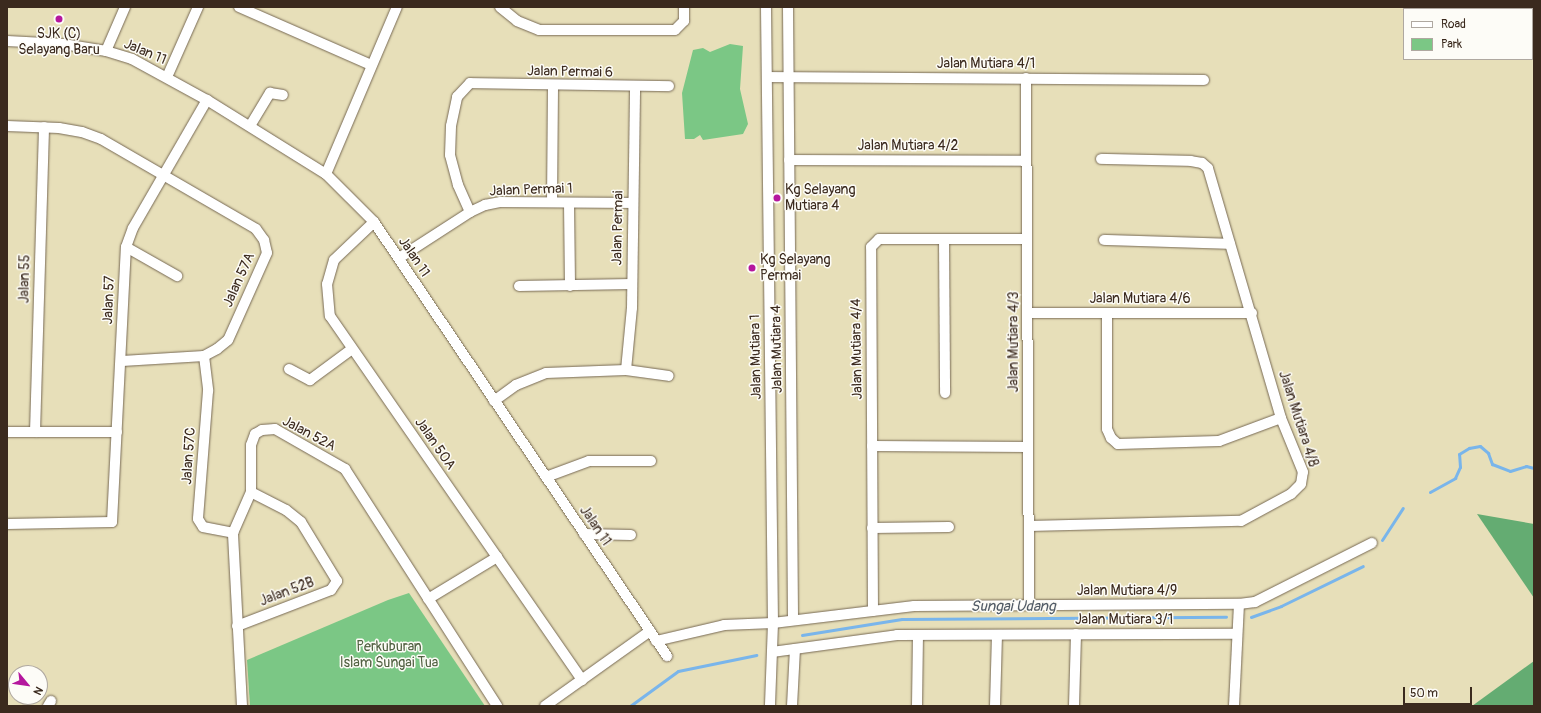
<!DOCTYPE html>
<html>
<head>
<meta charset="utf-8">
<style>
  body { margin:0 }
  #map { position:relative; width:1541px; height:713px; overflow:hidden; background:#e7dfb9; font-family:Pangolin,sans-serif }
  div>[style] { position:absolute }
  .green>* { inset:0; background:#7bc785 }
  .forest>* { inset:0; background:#64ac72 }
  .stream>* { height:3px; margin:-1.5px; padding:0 1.5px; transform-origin:1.5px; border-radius:1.5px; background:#79b5eb }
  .roads { filter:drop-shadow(0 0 1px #776954) drop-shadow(0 0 1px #776954) }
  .minor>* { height:10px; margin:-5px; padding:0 5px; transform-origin:5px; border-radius:5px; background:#fff }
  .dots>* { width:11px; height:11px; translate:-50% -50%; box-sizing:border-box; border:2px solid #fdfcf7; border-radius:50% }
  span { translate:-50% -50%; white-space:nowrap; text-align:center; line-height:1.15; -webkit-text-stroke:3px #fdfcf7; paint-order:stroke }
  .poi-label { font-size:14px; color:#3b2a1e }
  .left { translate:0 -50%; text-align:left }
  .street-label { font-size:14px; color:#3b2a1e }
  .park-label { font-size:14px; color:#516142 }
  .water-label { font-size:15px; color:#515b66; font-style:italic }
  .frame { position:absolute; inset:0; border:8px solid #3b2a1e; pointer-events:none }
  .legend { position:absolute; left:1403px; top:8px; width:130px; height:52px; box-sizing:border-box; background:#fdfcf7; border:1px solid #afa8a0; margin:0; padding:5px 7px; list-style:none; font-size:12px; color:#3b2a1e }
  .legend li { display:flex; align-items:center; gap:8px; height:20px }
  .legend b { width:20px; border:1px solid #afa8a0 }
  .north { position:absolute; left:8px; top:665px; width:40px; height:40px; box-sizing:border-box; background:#fdfcf7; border:1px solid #afa8a0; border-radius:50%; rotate:119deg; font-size:11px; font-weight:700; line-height:16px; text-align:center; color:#3b2a1e }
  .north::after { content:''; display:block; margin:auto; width:14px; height:18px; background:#b5179e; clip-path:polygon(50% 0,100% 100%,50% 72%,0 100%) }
  .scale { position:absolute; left:1403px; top:687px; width:69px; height:18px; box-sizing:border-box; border:2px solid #3b2a1e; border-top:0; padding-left:5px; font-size:12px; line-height:14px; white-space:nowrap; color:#3b2a1e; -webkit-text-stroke:3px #fdfcf7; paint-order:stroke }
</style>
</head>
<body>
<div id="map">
  <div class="green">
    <i style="clip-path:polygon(730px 44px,743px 46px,740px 89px,748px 124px,743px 134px,703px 140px,700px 135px,694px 139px,685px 139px,682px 93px,693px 50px,703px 48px,710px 52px)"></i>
    <i style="clip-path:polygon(409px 593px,485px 706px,250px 706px,247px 660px,388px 600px)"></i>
  </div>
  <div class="forest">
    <i style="clip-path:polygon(1477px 514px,1534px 524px,1534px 598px)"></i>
    <i style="clip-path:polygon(1534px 661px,1534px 706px,1472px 706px)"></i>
  </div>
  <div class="stream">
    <i style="left:1430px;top:492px;width:29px;rotate:-29deg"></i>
    <i style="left:1455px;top:478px;width:12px;rotate:-66deg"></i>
    <i style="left:1460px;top:467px;width:13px;rotate:-94deg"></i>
    <i style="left:1459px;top:454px;width:12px;rotate:-31deg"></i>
    <i style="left:1469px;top:448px;width:11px;rotate:-10deg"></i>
    <i style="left:1480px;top:446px;width:11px;rotate:41deg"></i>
    <i style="left:1488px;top:453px;width:12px;rotate:70deg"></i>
    <i style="left:1492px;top:464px;width:19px;rotate:21deg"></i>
    <i style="left:1510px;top:471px;width:17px;rotate:-17deg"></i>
    <i style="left:1526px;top:466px;width:8px;rotate:14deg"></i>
    <i style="left:1382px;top:540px;width:38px;rotate:-57deg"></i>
    <i style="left:1251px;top:617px;width:32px;rotate:-20deg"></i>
    <i style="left:1281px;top:606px;width:91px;rotate:-26deg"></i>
    <i style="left:802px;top:635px;width:101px;rotate:-9.1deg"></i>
    <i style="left:902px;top:619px;width:324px;rotate:-0.4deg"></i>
    <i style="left:630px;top:706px;width:59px;rotate:-36.1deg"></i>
    <i style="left:678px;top:671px;width:80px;rotate:-11.6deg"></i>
  </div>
  <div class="roads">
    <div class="minor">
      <i style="left:239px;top:7px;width:144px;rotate:23.7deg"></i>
      <i style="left:500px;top:7px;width:22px;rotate:39deg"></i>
      <i style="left:517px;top:21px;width:24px;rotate:22deg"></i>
      <i style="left:539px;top:30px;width:136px"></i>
      <i style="left:675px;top:30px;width:13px;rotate:-45deg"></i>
      <i style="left:684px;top:21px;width:14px;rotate:-90deg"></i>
      <i style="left:766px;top:7px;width:616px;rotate:89.35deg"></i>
      <i style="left:773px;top:623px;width:83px;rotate:92.1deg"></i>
      <i style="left:788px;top:7px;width:613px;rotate:89.53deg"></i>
      <i style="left:7px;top:41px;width:56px;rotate:3.1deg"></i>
      <i style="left:63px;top:44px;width:44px;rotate:9.2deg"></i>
      <i style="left:106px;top:51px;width:27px;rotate:17deg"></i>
      <i style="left:132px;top:59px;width:85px;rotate:28.7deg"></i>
      <i style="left:207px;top:100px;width:140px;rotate:31.9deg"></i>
      <i style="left:326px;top:174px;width:68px;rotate:45deg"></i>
      <i style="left:374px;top:222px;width:524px;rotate:55.98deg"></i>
      <i style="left:106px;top:51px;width:48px;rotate:-66.6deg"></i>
      <i style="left:167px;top:77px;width:77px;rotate:-66.1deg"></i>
      <i style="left:767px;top:77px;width:437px;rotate:0.4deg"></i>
      <i style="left:1026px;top:78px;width:527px;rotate:89.67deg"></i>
      <i style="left:7px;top:126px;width:52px;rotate:2.2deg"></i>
      <i style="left:59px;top:128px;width:23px;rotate:10deg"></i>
      <i style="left:82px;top:132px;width:20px;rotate:20deg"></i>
      <i style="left:101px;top:139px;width:179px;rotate:30.1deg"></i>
      <i style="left:256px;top:229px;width:14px;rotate:54deg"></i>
      <i style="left:264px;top:240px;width:13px;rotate:77deg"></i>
      <i style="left:267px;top:253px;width:95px;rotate:114.1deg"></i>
      <i style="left:228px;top:340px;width:14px;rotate:141deg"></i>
      <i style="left:217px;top:349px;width:15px;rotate:152deg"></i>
      <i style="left:204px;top:356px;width:82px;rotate:176.5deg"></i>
      <i style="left:250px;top:126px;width:39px;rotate:-59deg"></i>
      <i style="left:270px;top:93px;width:13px;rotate:9deg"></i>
      <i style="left:789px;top:160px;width:237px;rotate:0.2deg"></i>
      <i style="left:326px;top:174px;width:181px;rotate:-67deg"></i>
      <i style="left:552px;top:202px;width:116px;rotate:-89.5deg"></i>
      <i style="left:569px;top:203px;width:83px;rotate:89.3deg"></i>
      <i style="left:470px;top:212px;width:30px;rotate:-114deg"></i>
      <i style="left:458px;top:185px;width:31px;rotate:-105deg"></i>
      <i style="left:450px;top:155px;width:29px;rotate:-88deg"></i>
      <i style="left:451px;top:126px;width:30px;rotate:-78deg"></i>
      <i style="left:457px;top:97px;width:19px;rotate:-47deg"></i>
      <i style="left:470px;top:83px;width:199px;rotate:0.9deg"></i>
      <i style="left:374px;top:222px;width:55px;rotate:136.5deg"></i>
      <i style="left:334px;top:260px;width:25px;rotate:106deg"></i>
      <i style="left:327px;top:284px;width:32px;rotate:85deg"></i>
      <i style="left:330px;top:316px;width:443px;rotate:55.3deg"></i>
      <i style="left:944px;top:239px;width:154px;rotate:89.6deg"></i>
      <i style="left:1104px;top:240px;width:126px;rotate:1.8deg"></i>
      <i style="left:126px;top:247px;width:59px;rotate:29.6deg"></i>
      <i style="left:399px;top:258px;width:85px;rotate:-32.9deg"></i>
      <i style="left:470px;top:212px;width:17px;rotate:-25deg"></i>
      <i style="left:485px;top:205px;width:16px;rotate:-11deg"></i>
      <i style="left:501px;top:202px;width:131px;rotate:0.4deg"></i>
      <i style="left:519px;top:286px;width:113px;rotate:-1deg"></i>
      <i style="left:1028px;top:313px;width:224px"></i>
      <i style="left:1107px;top:313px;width:116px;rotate:90deg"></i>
      <i style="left:1107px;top:429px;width:10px;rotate:66deg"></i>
      <i style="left:1111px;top:438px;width:9px;rotate:41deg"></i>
      <i style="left:1118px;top:444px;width:101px;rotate:-1.7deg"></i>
      <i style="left:1219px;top:441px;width:66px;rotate:-20.4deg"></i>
      <i style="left:204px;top:356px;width:35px;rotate:83deg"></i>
      <i style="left:208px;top:391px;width:128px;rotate:94.5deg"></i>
      <i style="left:198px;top:519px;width:9px;rotate:58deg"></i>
      <i style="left:203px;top:527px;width:31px;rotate:11deg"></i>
      <i style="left:289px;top:369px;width:24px;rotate:28deg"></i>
      <i style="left:310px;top:380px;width:52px;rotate:-36.4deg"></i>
      <i style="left:626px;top:370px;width:62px;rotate:-84.5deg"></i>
      <i style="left:632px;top:308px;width:221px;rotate:-89.2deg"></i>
      <i style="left:494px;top:401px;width:27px;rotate:-36deg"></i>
      <i style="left:516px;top:385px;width:32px;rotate:-22deg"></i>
      <i style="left:546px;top:373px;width:80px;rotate:-2.1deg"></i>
      <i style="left:626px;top:370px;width:43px;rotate:7.9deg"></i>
      <i style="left:7px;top:432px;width:110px"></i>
      <i style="left:35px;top:432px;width:305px;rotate:-88.3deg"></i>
      <i style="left:872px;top:446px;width:156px;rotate:0.4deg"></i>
      <i style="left:546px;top:477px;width:46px;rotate:-20.4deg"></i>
      <i style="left:589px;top:461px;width:62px"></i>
      <i style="left:7px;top:524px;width:105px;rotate:-1.1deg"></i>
      <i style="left:112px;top:522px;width:275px;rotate:-87.1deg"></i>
      <i style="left:126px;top:247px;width:20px;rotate:-70deg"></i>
      <i style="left:133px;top:228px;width:148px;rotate:-60deg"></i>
      <i style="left:1029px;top:526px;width:212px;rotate:-1.4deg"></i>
      <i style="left:1241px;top:521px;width:57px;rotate:-28.4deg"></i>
      <i style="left:1291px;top:494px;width:14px;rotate:-45deg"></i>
      <i style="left:1301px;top:484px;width:12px;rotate:-81deg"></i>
      <i style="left:1303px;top:472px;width:58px;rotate:-112.2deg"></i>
      <i style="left:1281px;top:418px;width:260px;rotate:-106.3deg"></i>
      <i style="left:1208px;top:168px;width:8px;rotate:-140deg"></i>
      <i style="left:1202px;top:163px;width:11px;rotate:-170deg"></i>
      <i style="left:1191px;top:161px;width:90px;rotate:-178.7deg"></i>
      <i style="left:872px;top:528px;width:77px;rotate:-0.7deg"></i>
      <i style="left:584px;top:534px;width:47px;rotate:1.2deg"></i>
      <i style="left:428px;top:599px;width:81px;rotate:-31.3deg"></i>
      <i style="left:873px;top:611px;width:364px;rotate:-90.3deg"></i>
      <i style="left:871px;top:247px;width:11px;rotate:-45deg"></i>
      <i style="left:879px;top:239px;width:148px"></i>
      <i style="left:237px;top:626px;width:101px;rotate:-21deg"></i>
      <i style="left:331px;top:590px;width:11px;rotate:-56deg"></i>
      <i style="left:337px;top:581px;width:69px;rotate:-121.4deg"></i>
      <i style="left:301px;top:522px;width:19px;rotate:-141deg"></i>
      <i style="left:286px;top:510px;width:39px;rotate:-153deg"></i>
      <i style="left:656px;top:641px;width:70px;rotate:-13.2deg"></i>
      <i style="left:724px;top:625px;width:49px;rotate:-2.3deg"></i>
      <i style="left:773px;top:623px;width:142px;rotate:-6.9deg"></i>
      <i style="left:914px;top:606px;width:325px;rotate:-0.4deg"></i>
      <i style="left:1239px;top:604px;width:16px;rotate:-7deg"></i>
      <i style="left:1255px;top:602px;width:131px;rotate:-26.8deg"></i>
      <i style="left:772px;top:652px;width:126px;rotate:-7.7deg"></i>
      <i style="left:897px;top:635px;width:340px;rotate:-0.2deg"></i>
      <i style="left:48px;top:706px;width:6px;rotate:-59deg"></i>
      <i style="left:242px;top:706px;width:173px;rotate:-93deg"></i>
      <i style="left:233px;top:533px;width:45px;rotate:-66.3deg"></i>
      <i style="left:251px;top:492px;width:47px;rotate:-90deg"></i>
      <i style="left:251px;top:445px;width:12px;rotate:-70deg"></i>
      <i style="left:255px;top:434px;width:8px;rotate:-30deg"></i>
      <i style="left:262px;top:430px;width:13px;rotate:-4deg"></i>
      <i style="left:275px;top:429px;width:81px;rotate:29.7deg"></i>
      <i style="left:345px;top:469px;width:282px;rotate:57.3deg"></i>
      <i style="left:545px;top:706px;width:129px;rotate:-35.5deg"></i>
      <i style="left:792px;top:706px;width:57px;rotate:-87deg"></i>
      <i style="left:917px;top:706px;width:71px;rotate:-89.2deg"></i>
      <i style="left:995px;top:706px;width:71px;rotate:-88.4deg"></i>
      <i style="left:1074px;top:706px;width:72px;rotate:-88.4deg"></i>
      <i style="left:1234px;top:706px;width:102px;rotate:-87.2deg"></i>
    </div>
  </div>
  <div class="dots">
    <i style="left:59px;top:19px;background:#b5179e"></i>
    <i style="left:777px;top:198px;background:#b5179e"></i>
    <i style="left:752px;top:268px;background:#b5179e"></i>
  </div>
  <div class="poi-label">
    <span style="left:59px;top:42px">SJK (C)<br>Selayang Baru</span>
    <span class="left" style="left:785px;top:198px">Kg Selayang<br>Mutiara 4</span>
    <span class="left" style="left:760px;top:268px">Kg Selayang<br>Permai</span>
  </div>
  <div class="street-label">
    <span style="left:145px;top:52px;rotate:23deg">Jalan 11</span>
    <span style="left:986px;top:64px">Jalan Mutiara 4/1</span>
    <span style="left:570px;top:72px;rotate:1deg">Jalan Permai 6</span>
    <span style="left:908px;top:146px">Jalan Mutiara 4/2</span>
    <span style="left:531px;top:190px;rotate:-2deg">Jalan Permai 1</span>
    <span style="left:618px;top:228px;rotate:-89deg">Jalan Permai</span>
    <span style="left:414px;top:257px;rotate:56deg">Jalan 11</span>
    <span style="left:25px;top:279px;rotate:-89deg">Jalan 55</span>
    <span style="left:239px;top:280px;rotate:-66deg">Jalan 57A</span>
    <span style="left:1140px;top:299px">Jalan Mutiara 4/6</span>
    <span style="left:109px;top:300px;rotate:-88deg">Jalan 57</span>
    <span style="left:1014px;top:342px;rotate:-90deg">Jalan Mutiara 4/3</span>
    <span style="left:777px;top:349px;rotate:-91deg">Jalan Mutiara 4</span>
    <span style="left:857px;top:349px;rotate:-91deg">Jalan Mutiara 4/4</span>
    <span style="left:756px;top:357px;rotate:-91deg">Jalan Mutiara 1</span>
    <span style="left:1298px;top:419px;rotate:72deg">Jalan Mutiara 4/8</span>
    <span style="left:309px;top:434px;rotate:28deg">Jalan 52A</span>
    <span style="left:435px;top:444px;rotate:55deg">Jalan 50A</span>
    <span style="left:189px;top:456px;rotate:-86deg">Jalan 57C</span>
    <span style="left:595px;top:526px;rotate:56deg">Jalan 11</span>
    <span style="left:1127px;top:591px">Jalan Mutiara 4/9</span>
    <span style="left:287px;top:592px;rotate:-21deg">Jalan 52B</span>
    <span style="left:1124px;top:620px">Jalan Mutiara 3/1</span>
  </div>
  <div class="park-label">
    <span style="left:389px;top:655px">Perkuburan<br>Islam Sungai Tua</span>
  </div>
  <div class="water-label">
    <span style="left:1013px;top:607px">Sungai Udang</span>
  </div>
  <div class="frame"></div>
  <ul class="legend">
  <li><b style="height:5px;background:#fff"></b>Road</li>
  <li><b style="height:11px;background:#7bc785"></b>Park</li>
  </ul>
  <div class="north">N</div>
  <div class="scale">50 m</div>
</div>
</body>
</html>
